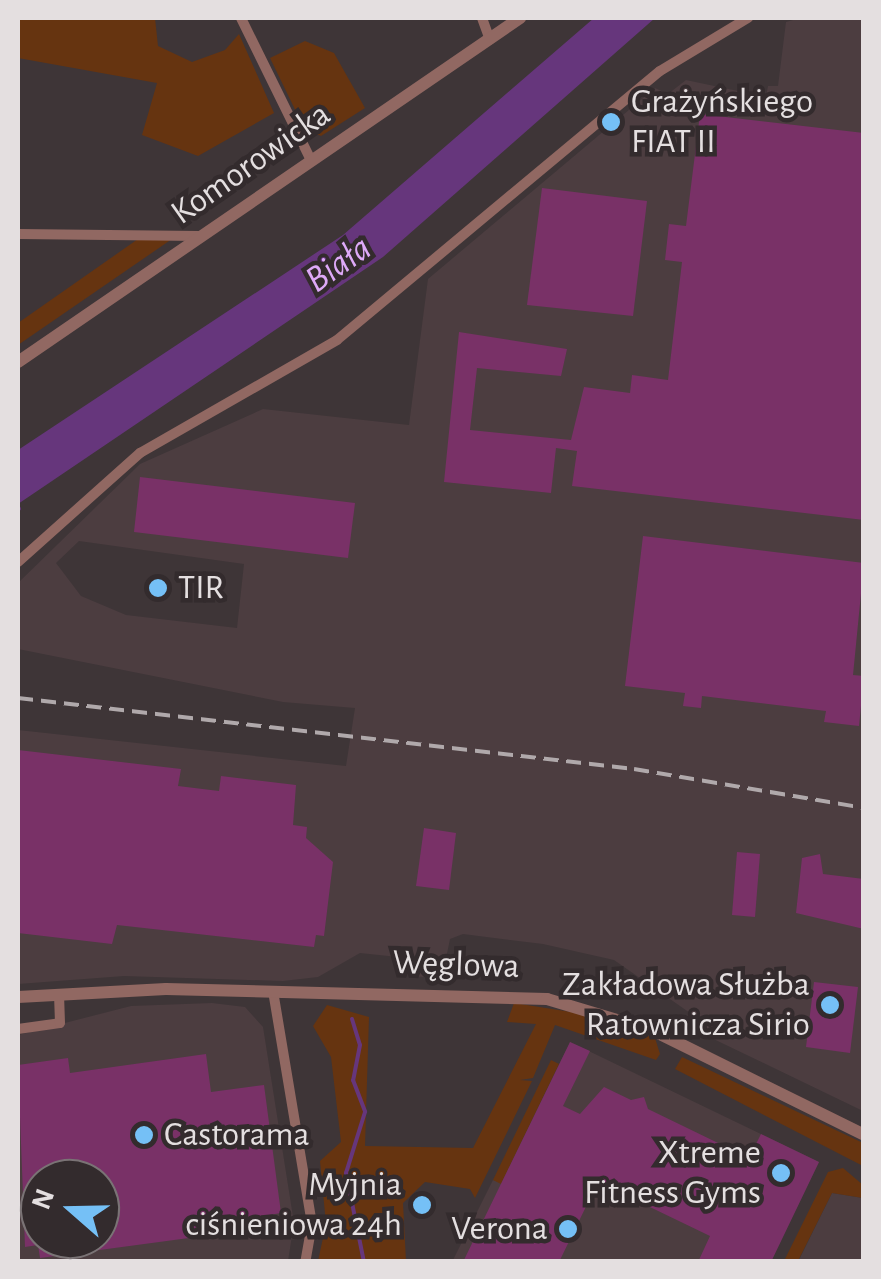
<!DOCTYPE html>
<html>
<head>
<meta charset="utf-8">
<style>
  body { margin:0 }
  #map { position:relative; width:881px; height:1279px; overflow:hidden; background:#3e3537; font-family:"Alegreya Sans",sans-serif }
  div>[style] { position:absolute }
  .built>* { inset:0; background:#4c3d40 }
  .green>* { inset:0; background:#663410 }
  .water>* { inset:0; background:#66367c }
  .stream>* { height:4px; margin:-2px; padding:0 2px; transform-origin:2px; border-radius:2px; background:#66367c }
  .building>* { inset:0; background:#793167 }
  .minor>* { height:10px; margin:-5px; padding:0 5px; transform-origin:5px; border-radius:5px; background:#916862 }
  .tertiary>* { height:12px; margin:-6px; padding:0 6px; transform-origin:6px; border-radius:6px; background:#916862 }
  .rail>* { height:4px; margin-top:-2px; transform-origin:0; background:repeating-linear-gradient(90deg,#b0a9ab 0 15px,transparent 0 23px) }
  .dots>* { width:28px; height:28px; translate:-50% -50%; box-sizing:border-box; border:5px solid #332b2d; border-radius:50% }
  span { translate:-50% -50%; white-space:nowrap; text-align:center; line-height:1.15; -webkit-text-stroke:9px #332b2d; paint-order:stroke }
  .poi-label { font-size:35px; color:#e4dfe0 }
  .left { translate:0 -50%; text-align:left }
  .right { translate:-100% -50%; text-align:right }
  .street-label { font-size:35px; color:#e4dfe0 }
  .water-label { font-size:38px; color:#dea9f8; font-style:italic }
  .frame { position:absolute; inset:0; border:20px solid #e4dfe0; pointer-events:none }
  .north { position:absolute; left:20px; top:1159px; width:100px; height:100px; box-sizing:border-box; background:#332b2d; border:2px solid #7a7375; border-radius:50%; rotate:290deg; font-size:28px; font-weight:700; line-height:40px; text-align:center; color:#e4dfe0 }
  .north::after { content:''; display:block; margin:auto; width:35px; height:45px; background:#75c0f6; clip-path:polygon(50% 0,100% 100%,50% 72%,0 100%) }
</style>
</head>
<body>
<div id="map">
  <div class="built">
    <i style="clip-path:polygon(evenodd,800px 18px,863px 18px,863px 1111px,701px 1033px,690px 1013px,614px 960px,543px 944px,463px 934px,450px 939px,442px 978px,409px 976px,398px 957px,360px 953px,318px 977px,283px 981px,124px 976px,18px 984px,18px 730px,346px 766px,355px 708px,283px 702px,18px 649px,18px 583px,140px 464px,263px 409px,409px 425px,428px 279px,655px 88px,668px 94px,686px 80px,766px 97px,768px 86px,778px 86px,786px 22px,800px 18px,79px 541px,244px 564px,237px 628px,126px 615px,81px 596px,56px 563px,79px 541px)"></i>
    <i style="clip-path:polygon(evenodd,212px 1003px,245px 1007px,263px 1027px,294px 1223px,288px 1261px,18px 1262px,18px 1035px,131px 1006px,212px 1003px,40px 1179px,100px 1179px,100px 1239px,40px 1239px,40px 1179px)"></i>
    <i style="clip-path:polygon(570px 1042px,819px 1162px,771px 1261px,452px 1262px,493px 1180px,501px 1183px)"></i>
    <i style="clip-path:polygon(832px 1193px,863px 1198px,863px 1261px,798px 1262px)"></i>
  </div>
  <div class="green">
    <i style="clip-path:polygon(18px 18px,155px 18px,158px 46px,192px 62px,225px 50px,239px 34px,274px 113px,198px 156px,142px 135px,157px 83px,18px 58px)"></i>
    <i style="clip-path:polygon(305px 41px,334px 53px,365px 108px,321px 136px,304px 128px,270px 58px)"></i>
    <i style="clip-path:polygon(138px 239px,172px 239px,18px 345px,18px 323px)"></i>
    <i style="clip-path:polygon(514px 1003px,590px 1015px,655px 1038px,660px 1054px,656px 1060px,555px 1025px,533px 1078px,520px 1080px,532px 1081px,475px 1198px,470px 1189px,425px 1182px,403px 1203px,406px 1261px,318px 1261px,326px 1224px,320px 1161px,341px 1142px,331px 1057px,313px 1026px,327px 1005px,369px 1017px,365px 1146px,473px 1148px,536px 1024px,507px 1022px)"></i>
    <i style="clip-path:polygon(682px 1057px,863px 1143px,863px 1166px,675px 1069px)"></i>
    <i style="clip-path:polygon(551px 1060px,559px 1064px,501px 1184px,493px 1180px)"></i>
    <i style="clip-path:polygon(843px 1168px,863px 1185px,863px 1198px,832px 1193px,798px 1261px,784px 1261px,828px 1172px)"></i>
  </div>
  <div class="water">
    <i style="clip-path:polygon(594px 18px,655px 18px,383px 257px,18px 504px,18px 450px,343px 235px)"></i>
  </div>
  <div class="stream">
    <i style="left:18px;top:507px;width:2px;rotate:63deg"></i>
    <i style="left:352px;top:1019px;width:27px;rotate:73deg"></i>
    <i style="left:360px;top:1045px;width:36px;rotate:101deg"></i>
    <i style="left:353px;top:1080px;width:34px;rotate:69deg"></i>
    <i style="left:365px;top:1112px;width:64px;rotate:107.3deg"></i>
    <i style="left:346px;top:1173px;width:91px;rotate:78.6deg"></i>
  </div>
  <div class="building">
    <i style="clip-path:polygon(700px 114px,864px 133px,864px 520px,572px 486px,577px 451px,556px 448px,551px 493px,444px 482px,459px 332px,567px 349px,561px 376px,477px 368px,470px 430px,571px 440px,584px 387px,630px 393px,632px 375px,668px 380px,682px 262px,665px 260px,669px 224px,686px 226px)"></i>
    <i style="clip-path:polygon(542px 188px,647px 201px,633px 316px,527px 305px)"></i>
    <i style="clip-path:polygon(140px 477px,355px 503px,348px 558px,134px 532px)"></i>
    <i style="clip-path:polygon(643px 536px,864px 563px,853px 675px,864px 676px,859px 726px,824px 722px,826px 711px,702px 696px,701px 708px,683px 706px,685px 693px,625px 686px)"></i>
    <i style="clip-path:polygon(18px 750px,181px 769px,178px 786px,219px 791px,221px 776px,296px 785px,293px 825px,307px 827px,306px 838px,333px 862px,324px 936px,316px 935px,314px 947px,117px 925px,112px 944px,18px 933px)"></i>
    <i style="clip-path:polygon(424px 828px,456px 833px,449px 890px,416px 886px)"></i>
    <i style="clip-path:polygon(737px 852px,760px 854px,755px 917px,732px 915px)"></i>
    <i style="clip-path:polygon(820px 854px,823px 874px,864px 879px,864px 929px,796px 913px,802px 858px)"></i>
    <i style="clip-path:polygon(814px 982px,858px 987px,850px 1053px,806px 1047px)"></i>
    <i style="clip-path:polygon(570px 1042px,590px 1051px,563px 1106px,580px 1114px,604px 1087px,631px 1100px,644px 1097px,648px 1109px,749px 1158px,761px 1134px,819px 1162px,771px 1262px,698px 1262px,710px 1236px,598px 1182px,559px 1262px,463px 1262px)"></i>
    <i style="clip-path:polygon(evenodd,206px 1054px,211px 1092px,264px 1085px,281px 1213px,269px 1215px,271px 1227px,40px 1258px,38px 1245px,25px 1247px,18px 1065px,68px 1058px,70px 1073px,206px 1054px,40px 1179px,100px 1179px,100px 1239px,40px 1239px,40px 1179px)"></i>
  </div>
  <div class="minor">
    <i style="left:241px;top:18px;width:156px;rotate:63.8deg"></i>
    <i style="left:482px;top:18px;width:23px;rotate:70deg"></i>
    <i style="left:18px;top:234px;width:181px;rotate:0.6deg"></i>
    <i style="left:18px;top:562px;width:164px;rotate:-41.8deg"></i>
    <i style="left:140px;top:453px;width:227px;rotate:-29.8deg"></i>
    <i style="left:337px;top:340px;width:420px;rotate:-39.8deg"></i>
    <i style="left:660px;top:71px;width:103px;rotate:-31.1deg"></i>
    <i style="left:273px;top:991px;width:236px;rotate:80.5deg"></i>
    <i style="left:312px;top:1224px;width:39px;rotate:100deg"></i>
    <i style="left:18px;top:1029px;width:42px;rotate:-8.1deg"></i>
    <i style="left:60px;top:1023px;width:29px;rotate:-92deg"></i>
  </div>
  <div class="tertiary">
    <i style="left:18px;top:362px;width:609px;rotate:-34.42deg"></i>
    <i style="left:18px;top:997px;width:148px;rotate:-3.1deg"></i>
    <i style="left:166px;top:989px;width:381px;rotate:1.5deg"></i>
    <i style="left:547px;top:999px;width:112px;rotate:16.7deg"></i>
    <i style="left:654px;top:1031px;width:234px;rotate:26.3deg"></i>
  </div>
  <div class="rail">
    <i style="left:18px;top:698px;width:620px;rotate:6.57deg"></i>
    <i style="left:634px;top:769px;width:233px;rotate:9.6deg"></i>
  </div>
  <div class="dots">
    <i style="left:611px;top:122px;background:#75c0f6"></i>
    <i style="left:158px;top:588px;background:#75c0f6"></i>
    <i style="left:830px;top:1005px;background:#75c0f6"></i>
    <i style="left:144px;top:1135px;background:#75c0f6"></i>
    <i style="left:781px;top:1173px;background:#75c0f6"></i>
    <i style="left:422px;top:1205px;background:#75c0f6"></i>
    <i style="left:568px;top:1229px;background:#75c0f6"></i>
  </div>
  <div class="poi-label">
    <span class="left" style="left:631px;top:122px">Grażyńskiego<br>FIAT II</span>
    <span class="left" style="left:178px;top:588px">TIR</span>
    <span class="right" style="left:810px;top:1005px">Zakładowa Służba<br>Ratownicza Sirio</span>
    <span class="left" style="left:164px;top:1135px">Castorama</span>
    <span class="right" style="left:761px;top:1173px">Xtreme<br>Fitness Gyms</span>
    <span class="right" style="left:402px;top:1205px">Myjnia<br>ciśnieniowa 24h</span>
    <span class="right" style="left:548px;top:1229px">Verona</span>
  </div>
  <div class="street-label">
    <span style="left:251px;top:164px;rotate:-35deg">Komorowicka</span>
    <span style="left:456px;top:965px;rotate:2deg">Węglowa</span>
  </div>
  <div class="water-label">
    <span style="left:339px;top:265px;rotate:-35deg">Biała</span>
  </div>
  <div class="frame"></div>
  <div class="north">N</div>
</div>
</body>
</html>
